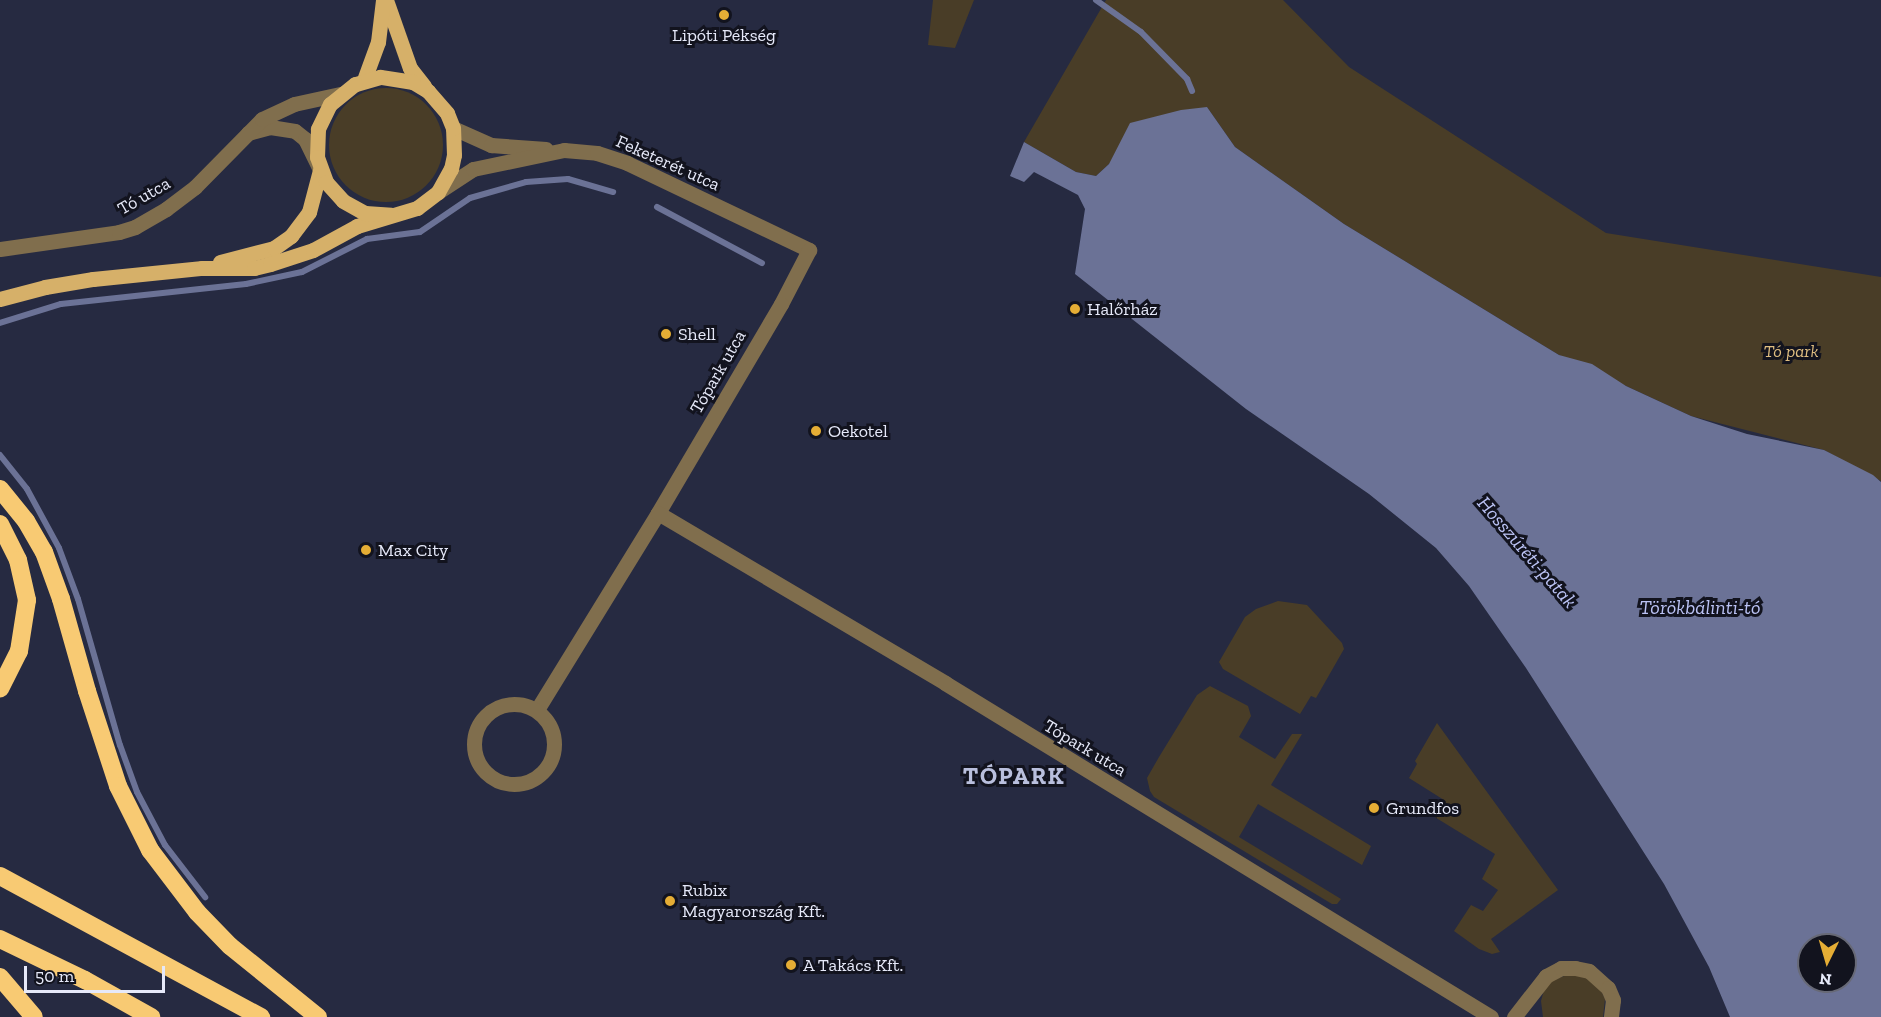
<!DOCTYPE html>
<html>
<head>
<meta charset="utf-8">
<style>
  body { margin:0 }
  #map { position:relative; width:1881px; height:1017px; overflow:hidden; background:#262a41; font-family:"Zilla Slab",serif }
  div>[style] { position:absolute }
  .green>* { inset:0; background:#493d27 }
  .round { border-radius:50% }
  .water>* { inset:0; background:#6b7296 }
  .stream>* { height:6px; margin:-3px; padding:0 3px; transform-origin:3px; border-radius:3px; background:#6b7296 }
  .minor>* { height:15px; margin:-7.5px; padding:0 7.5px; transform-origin:7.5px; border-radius:7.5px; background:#806e4d }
  .minor>.ring { margin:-7.5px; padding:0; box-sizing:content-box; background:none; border:15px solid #806e4d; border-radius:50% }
  .major>* { height:15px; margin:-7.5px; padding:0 7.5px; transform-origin:7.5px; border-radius:7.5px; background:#d6b069 }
  .highway>* { height:18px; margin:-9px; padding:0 9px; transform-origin:9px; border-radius:9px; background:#f8ca73 }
  .dots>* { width:16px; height:16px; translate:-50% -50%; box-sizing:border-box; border:3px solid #12131e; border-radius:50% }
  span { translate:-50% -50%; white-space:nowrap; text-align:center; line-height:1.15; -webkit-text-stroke:6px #12131e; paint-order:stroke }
  .poi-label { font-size:18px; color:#e6e9f9 }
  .left { translate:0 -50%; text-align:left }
  .street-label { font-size:18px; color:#e6e9f9 }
  .park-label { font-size:18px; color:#debd80; font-style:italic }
  .water-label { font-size:20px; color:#bbc3f5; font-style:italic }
  .district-label { font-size:24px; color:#b9bfdd; font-weight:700; letter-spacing:1.5px }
  .north { position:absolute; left:1797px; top:933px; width:60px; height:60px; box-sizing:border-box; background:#12131e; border:2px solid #676976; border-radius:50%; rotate:185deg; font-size:16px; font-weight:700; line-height:24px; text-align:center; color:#e6e9f9 }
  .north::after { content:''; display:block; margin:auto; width:21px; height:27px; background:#e5ad35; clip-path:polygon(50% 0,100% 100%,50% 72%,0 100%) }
  .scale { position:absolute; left:24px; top:966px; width:141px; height:27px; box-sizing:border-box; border:3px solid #e6e9f9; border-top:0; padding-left:8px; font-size:18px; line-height:21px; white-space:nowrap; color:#e6e9f9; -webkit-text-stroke:4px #12131e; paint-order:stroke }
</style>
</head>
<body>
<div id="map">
  <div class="green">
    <i style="clip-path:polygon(933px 0,974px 0,955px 48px,928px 45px)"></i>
    <i style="clip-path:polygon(1106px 0,1283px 0,1349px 67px,1606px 233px,1881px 277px,1881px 481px,1824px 450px,1691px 416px,1559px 355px,1344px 224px,1235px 147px,1207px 107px,1109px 164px,1096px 176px,1076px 172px,1024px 142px)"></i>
    <i class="round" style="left:329px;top:88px;width:114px;height:114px"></i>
    <i style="clip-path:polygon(1278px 601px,1307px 605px,1342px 643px,1344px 649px,1316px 698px,1311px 696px,1300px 714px,1223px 669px,1219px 662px,1245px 617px,1256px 609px)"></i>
    <i style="clip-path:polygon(1210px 686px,1248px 706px,1251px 716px,1239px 737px,1275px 759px,1292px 734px,1302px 734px,1271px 785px,1371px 846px,1362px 865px,1258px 804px,1239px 837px,1341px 899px,1337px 904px,1332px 904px,1154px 797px,1150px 791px,1147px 778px,1159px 757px,1197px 695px)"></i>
    <i style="clip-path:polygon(1437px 723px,1558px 890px,1491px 939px,1500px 952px,1492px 954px,1479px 949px,1454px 931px,1471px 905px,1483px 911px,1498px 890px,1482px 879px,1495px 854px,1433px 816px,1444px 800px,1409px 778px,1417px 764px,1415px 761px)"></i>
    <i style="clip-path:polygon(1572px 973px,1583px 975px,1600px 988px,1605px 999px,1603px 1017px,1543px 1017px,1541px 1001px,1544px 990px,1551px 981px)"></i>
  </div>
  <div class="water">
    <i style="clip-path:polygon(evenodd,1207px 107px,1235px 147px,1344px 224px,1559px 355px,1592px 364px,1626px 386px,1691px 416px,1747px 434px,1824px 450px,1873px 475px,1881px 482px,1881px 1017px,1730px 1017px,1709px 967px,1664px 884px,1526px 668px,1469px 586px,1436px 548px,1369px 494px,1246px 409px,1075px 274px,1085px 209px,1078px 195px,1034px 172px,1024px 182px,1010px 176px,1024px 142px,1076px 172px,1096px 176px,1109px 164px,1130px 123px,1181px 110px,1207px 107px,1809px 945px,1845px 945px,1845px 981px,1809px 981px,1809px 945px)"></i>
  </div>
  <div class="stream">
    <i style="left:1096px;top:0;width:55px;rotate:35.4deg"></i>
    <i style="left:1141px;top:32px;width:66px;rotate:45.6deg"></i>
    <i style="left:1187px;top:79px;width:13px;rotate:67deg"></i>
    <i style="left:657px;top:207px;width:119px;rotate:28.1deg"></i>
    <i style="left:0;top:323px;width:64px;rotate:-17.3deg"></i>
    <i style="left:61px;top:304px;width:186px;rotate:-6.2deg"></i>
    <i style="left:246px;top:284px;width:57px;rotate:-12.1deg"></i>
    <i style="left:302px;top:272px;width:73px;rotate:-26.9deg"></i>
    <i style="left:367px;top:239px;width:53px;rotate:-7.5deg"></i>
    <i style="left:420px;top:232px;width:60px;rotate:-34.2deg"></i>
    <i style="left:470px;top:198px;width:58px;rotate:-15.9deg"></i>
    <i style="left:526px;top:182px;width:42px;rotate:-4.1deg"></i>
    <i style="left:568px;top:179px;width:47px;rotate:16.1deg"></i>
    <i style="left:0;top:455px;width:43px;rotate:51.5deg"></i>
    <i style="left:27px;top:489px;width:67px;rotate:61.5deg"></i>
    <i style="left:59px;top:548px;width:54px;rotate:69.6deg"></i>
    <i style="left:78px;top:599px;width:152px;rotate:74deg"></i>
    <i style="left:120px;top:745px;width:50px;rotate:70.1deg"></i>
    <i style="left:137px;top:792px;width:60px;rotate:62.2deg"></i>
    <i style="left:165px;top:845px;width:66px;rotate:52.4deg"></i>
  </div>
  <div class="minor">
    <i style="left:453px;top:128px;width:42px;rotate:24.1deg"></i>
    <i style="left:491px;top:145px;width:55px;rotate:4.2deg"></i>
    <i style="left:248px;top:133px;width:23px;rotate:-15deg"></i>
    <i style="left:270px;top:127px;width:25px;rotate:9deg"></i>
    <i style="left:295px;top:131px;width:13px;rotate:39deg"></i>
    <i style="left:305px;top:139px;width:32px;rotate:64deg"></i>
    <i style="left:438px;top:192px;width:42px;rotate:-33.3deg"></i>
    <i style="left:473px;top:169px;width:93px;rotate:-11.8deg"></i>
    <i style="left:564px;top:150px;width:33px;rotate:5deg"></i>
    <i style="left:597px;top:153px;width:32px;rotate:18deg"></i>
    <i style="left:627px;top:163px;width:202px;rotate:25.5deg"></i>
    <i style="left:809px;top:250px;width:61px;rotate:117.4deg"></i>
    <i style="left:781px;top:304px;width:243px;rotate:120.5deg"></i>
    <i style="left:658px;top:513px;width:231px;rotate:121.6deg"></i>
    <i style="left:0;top:249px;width:120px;rotate:-8.1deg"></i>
    <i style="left:119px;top:232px;width:17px;rotate:-17deg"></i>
    <i style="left:135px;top:227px;width:36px;rotate:-30deg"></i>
    <i style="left:166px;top:209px;width:36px;rotate:-37deg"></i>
    <i style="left:195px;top:187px;width:95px;rotate:-45.4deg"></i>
    <i style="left:262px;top:119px;width:35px;rotate:-25deg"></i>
    <i style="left:294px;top:104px;width:47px;rotate:-12.3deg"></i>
    <i style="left:658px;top:513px;width:334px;rotate:30.6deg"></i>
    <i style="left:945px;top:683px;width:640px;rotate:31.46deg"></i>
    <i class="ring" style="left:474px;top:704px;width:65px;height:65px"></i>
    <i style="left:1514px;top:1017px;width:52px;rotate:-52deg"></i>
    <i style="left:1546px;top:976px;width:17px;rotate:-28deg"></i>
    <i style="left:1561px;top:968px;width:14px"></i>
    <i style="left:1575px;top:968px;width:14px;rotate:12deg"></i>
    <i style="left:1589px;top:971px;width:25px;rotate:42deg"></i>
    <i style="left:1608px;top:988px;width:13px;rotate:67deg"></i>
    <i style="left:1613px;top:1000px;width:17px;rotate:97deg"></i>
  </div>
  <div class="major">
    <i style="left:386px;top:0;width:72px;rotate:70.6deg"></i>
    <i style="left:410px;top:68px;width:23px;rotate:52deg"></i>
    <i style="left:364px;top:80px;width:40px;rotate:-69.8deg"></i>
    <i style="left:378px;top:42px;width:42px;rotate:-83.2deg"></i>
    <i style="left:220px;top:262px;width:56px;rotate:-14.5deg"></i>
    <i style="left:274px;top:248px;width:21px;rotate:-35deg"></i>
    <i style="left:291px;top:236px;width:30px;rotate:-53deg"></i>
    <i style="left:309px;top:212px;width:43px;rotate:-75.3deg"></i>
    <i style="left:0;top:299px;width:47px;rotate:-14.9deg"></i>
    <i style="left:45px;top:287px;width:49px;rotate:-9.5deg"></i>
    <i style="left:93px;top:279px;width:110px;rotate:-5.8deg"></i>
    <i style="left:202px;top:268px;width:52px"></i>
    <i style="left:254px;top:268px;width:16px;rotate:-14deg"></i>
    <i style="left:270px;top:264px;width:45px;rotate:-18deg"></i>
    <i style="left:313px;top:250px;width:50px;rotate:-28.6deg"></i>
    <i style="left:357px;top:226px;width:63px;rotate:-16.7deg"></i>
    <i style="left:417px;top:208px;width:26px;rotate:-37deg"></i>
    <i style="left:438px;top:192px;width:26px;rotate:-61deg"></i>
    <i style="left:451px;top:169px;width:14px;rotate:-78deg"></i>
    <i style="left:454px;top:155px;width:27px;rotate:-92deg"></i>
    <i style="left:453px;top:128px;width:16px;rotate:-112deg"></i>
    <i style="left:447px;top:113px;width:29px;rotate:-131deg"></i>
    <i style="left:428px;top:91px;width:17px;rotate:-149deg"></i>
    <i style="left:413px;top:82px;width:33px;rotate:-171deg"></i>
    <i style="left:380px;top:77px;width:26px;rotate:164deg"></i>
    <i style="left:355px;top:84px;width:32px;rotate:141deg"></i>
    <i style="left:330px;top:104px;width:28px;rotate:116deg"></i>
    <i style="left:318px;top:129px;width:28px;rotate:92deg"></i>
    <i style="left:317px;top:157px;width:27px;rotate:70deg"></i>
    <i style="left:326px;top:182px;width:25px;rotate:48deg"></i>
    <i style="left:343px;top:201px;width:25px;rotate:29deg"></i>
    <i style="left:365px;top:213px;width:26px;rotate:4deg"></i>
  </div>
  <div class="highway">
    <i style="left:0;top:489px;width:41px;rotate:50.9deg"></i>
    <i style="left:26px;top:521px;width:36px;rotate:60deg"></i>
    <i style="left:44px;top:552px;width:50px;rotate:70.1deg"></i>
    <i style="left:61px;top:599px;width:96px;rotate:74.2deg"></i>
    <i style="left:87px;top:691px;width:100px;rotate:71.9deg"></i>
    <i style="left:118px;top:786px;width:72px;rotate:63.4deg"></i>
    <i style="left:150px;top:850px;width:78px;rotate:52.8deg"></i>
    <i style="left:197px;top:912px;width:47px;rotate:45.9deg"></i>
    <i style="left:230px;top:946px;width:113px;rotate:38.9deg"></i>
    <i style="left:0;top:524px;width:40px;rotate:63.4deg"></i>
    <i style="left:18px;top:560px;width:41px;rotate:77.3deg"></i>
    <i style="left:27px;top:600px;width:52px;rotate:98.9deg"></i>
    <i style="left:19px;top:651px;width:42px;rotate:116.6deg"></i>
    <i style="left:0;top:876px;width:297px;rotate:28.4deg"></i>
    <i style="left:0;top:939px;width:94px;rotate:25.8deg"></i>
    <i style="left:85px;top:980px;width:76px;rotate:29.3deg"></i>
    <i style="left:0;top:977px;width:52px;rotate:49.6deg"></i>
  </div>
  <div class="dots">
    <i style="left:724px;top:15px;background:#e5ad35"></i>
    <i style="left:1075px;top:309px;background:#e5ad35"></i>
    <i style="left:666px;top:334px;background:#e5ad35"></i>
    <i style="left:816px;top:431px;background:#e5ad35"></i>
    <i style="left:366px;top:550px;background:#e5ad35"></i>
    <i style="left:1374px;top:808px;background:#e5ad35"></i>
    <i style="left:670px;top:901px;background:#e5ad35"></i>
    <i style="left:791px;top:965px;background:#e5ad35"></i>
  </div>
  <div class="poi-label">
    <span style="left:724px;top:35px">Lipóti Pékség</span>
    <span class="left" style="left:1087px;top:309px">Halőrház</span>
    <span class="left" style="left:678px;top:334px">Shell</span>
    <span class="left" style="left:828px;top:431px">Oekotel</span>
    <span class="left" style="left:378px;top:550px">Max City</span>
    <span class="left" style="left:1386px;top:808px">Grundfos</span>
    <span class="left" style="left:682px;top:901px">Rubix<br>Magyarország Kft.</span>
    <span class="left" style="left:803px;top:965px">A Takács Kft.</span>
  </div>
  <div class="street-label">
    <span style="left:668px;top:163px;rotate:24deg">Feketerét utca</span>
    <span style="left:144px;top:196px;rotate:-30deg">Tó utca</span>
    <span style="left:718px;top:372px;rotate:-60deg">Tópark utca</span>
    <span style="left:1085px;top:748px;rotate:31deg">Tópark utca</span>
  </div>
  <div class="park-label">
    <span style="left:1791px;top:351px">Tó park</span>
  </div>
  <div class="water-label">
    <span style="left:1527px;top:552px;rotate:49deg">Hosszúréti-patak</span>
    <span style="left:1700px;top:607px">Törökbálinti-tó</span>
  </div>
  <div class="district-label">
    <span style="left:1014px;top:776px">TÓPARK</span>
  </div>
  <div class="north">N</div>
  <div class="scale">50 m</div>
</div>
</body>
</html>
